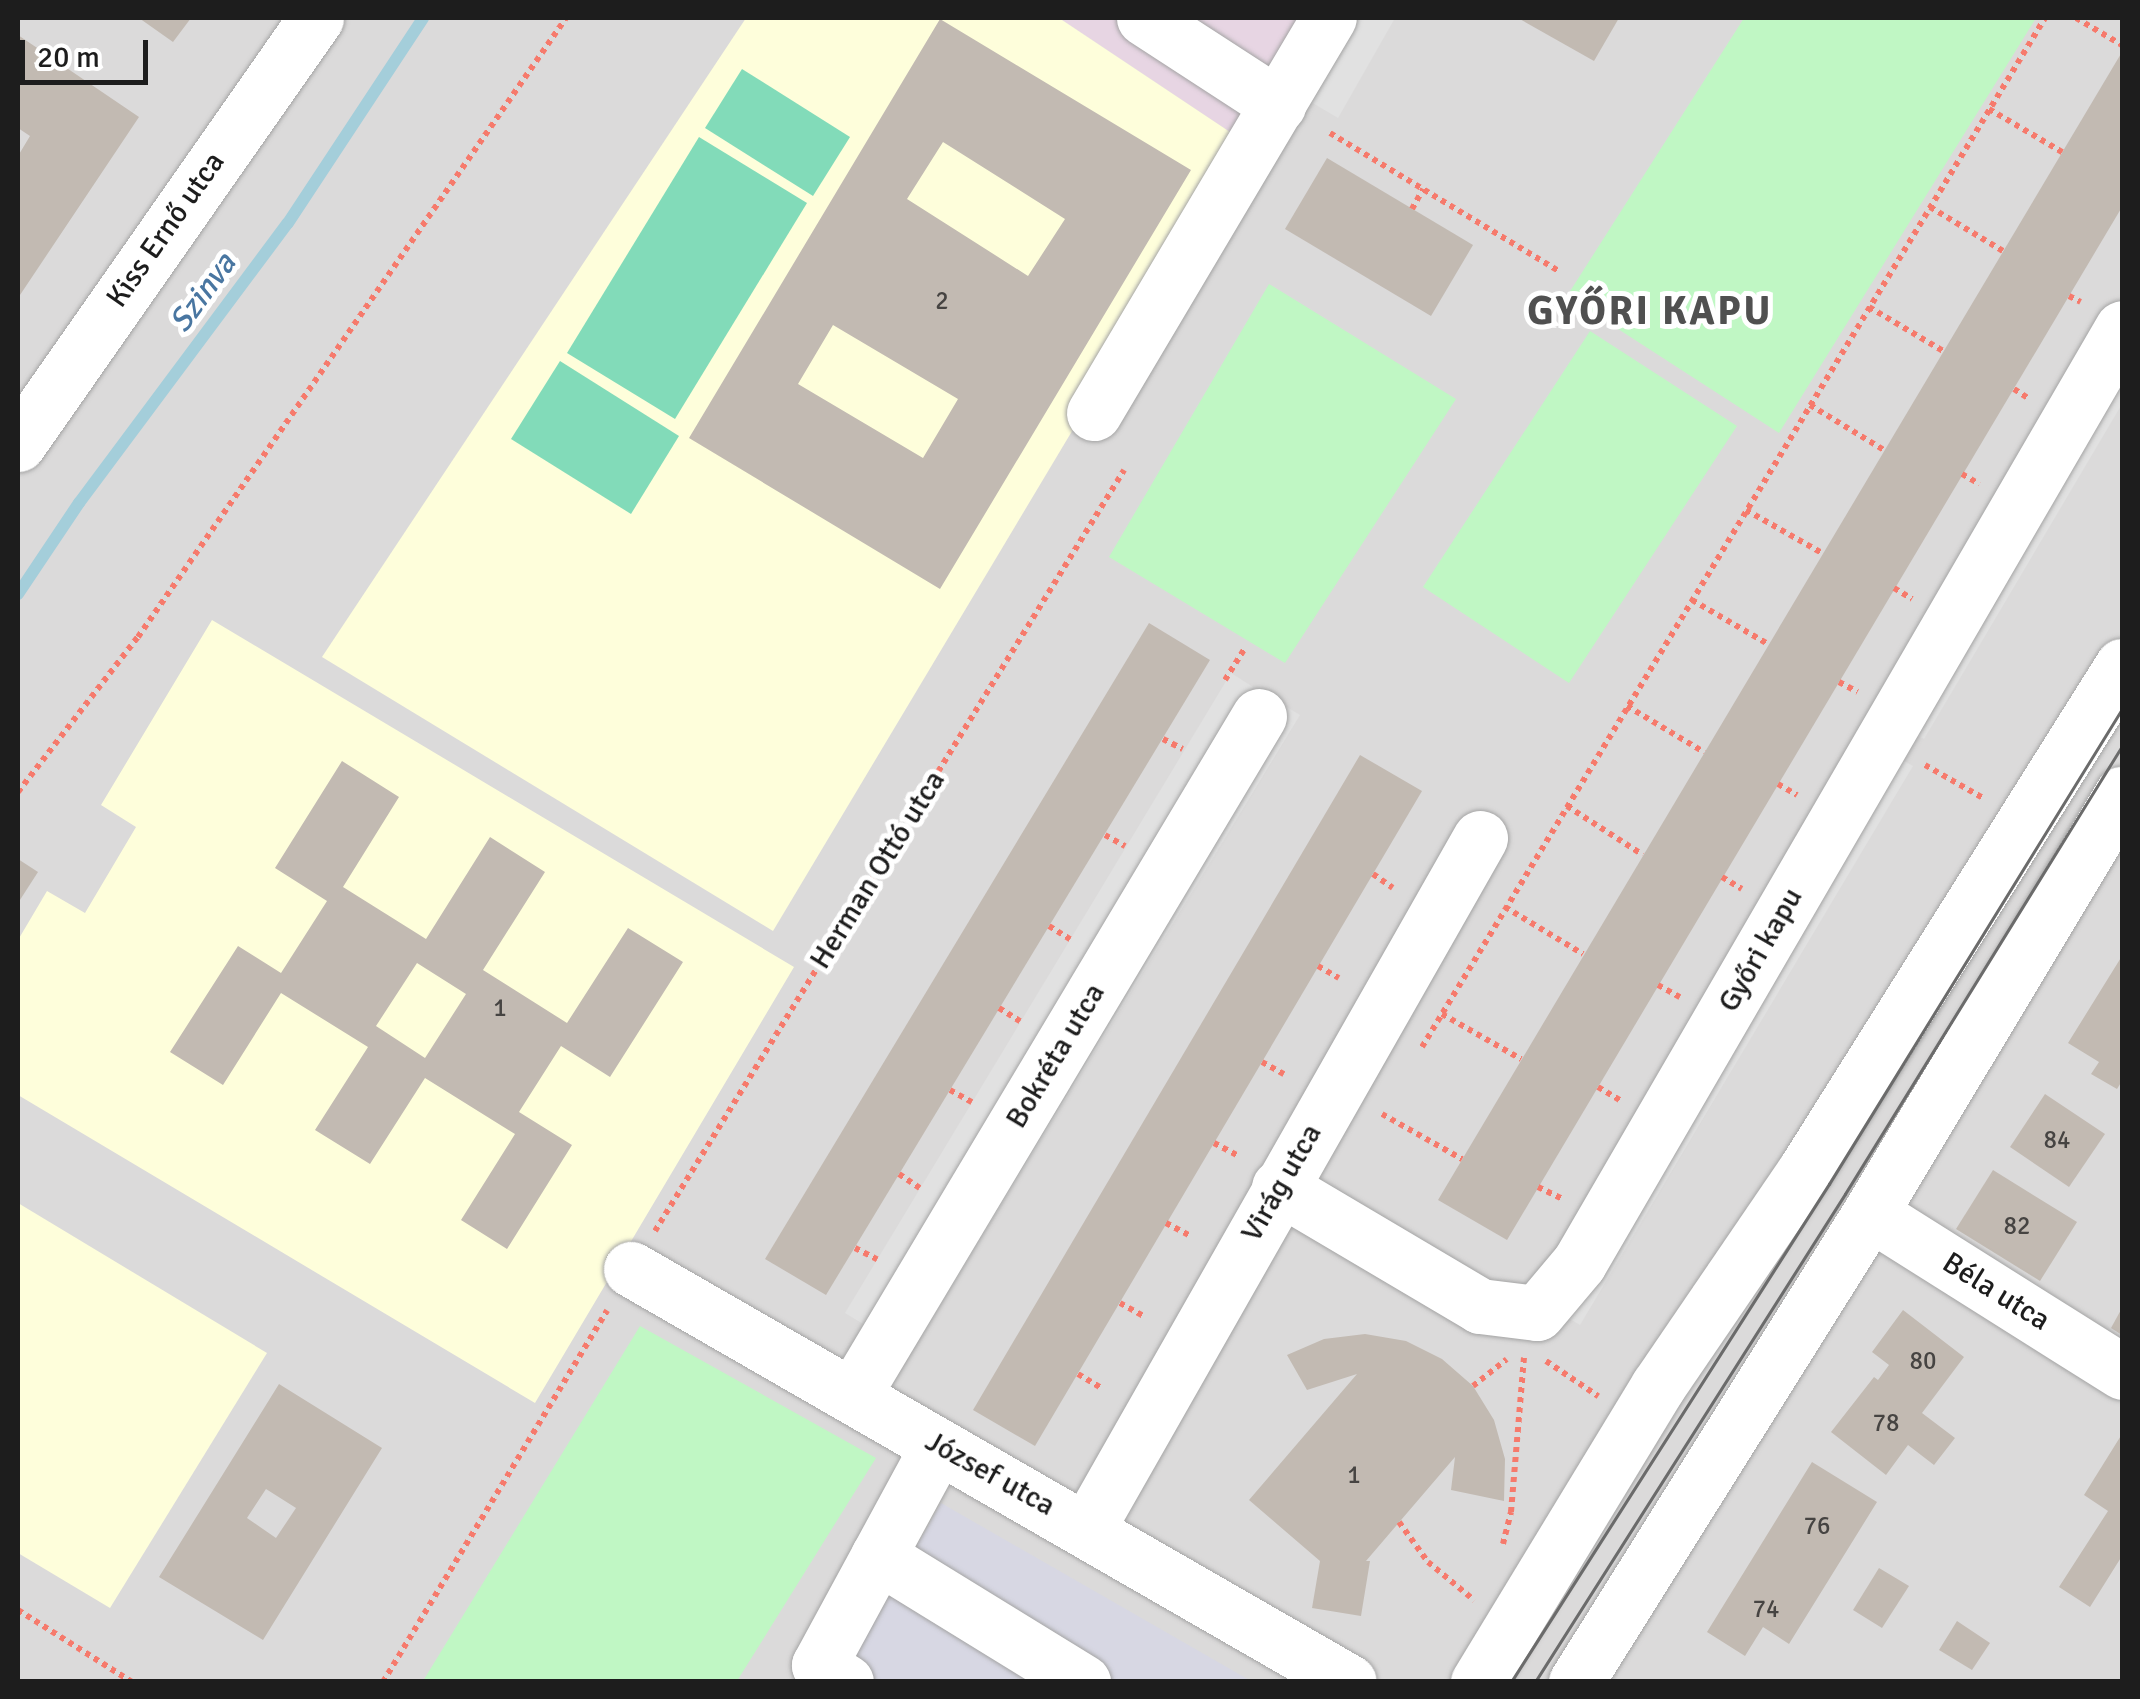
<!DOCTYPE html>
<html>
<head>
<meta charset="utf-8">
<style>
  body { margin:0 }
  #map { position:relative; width:2140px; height:1699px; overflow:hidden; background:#eeeae3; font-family:Signika,sans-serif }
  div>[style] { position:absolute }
  .residential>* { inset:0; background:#dbdada }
  .industrial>* { inset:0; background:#e7d5e3 }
  .education>* { inset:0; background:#fefedb }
  .park>* { inset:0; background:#c0f7c4 }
  .pitch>* { inset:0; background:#82dbb9 }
  .parking>* { inset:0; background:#e1e1e1 }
  .plaza>* { inset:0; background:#d7d7e3 }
  .stream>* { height:12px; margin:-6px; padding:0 6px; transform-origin:6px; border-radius:6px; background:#a4ceda }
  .building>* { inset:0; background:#c2bab2 }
  .path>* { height:6px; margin-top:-3px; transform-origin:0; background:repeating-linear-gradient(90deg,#f67a6c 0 5px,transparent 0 10px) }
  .roads { filter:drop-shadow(0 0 2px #a4a4a4) drop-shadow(0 0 2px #a4a4a4) }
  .minor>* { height:55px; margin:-27.5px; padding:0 27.5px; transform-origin:27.5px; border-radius:27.5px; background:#fff }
  .tram>* { height:2.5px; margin:-1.25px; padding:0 1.25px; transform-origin:1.25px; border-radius:1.25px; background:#6b6b6b }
  span { translate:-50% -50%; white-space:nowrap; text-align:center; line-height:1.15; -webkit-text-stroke:10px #fff; paint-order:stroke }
  .number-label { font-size:25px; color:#464442 }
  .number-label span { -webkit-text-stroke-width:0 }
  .street-label { font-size:30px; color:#1d1d1d }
  .water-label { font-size:32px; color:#4976a1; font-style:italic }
  .district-label { font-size:40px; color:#505050; font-weight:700; letter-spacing:2.5px }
  .frame { position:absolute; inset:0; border:20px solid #1d1d1d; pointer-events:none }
  .scale { position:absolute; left:20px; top:40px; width:128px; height:45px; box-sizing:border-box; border:5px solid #1d1d1d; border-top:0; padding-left:12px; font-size:30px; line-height:35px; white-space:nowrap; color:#1d1d1d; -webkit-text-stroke:8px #fff; paint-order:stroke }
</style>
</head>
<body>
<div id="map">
  <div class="residential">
    <i style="clip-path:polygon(18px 18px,1059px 18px,1245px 141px,1317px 18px,2122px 18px,2122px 1681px,18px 1681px)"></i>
  </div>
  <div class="industrial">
    <i style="clip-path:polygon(1059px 18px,1317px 18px,1245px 142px)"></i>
  </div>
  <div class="education">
    <i style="clip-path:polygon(746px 18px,1059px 18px,1245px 142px,773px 931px,322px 657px)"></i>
    <i style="clip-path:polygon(212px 620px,794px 967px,535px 1403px,18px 1095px,18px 940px,47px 891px,85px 913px,136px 827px,101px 805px)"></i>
    <i style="clip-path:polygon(18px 1203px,267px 1353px,110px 1608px,18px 1553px)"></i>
  </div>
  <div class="park">
    <i style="clip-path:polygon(1744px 18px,2036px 18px,1779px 433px,1567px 296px)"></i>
    <i style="clip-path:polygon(1269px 284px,1456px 399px,1285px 663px,1109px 557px)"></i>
    <i style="clip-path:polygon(1590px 331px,1737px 426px,1569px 683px,1423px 587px)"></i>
    <i style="clip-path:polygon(640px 1326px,876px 1458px,737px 1681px,423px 1681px)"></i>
  </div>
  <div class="pitch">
    <i style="clip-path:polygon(742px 69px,850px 137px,813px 196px,705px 128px)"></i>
    <i style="clip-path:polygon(699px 137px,807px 203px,675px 419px,567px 353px)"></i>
    <i style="clip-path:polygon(560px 361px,679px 436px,631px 514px,511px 439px)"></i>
  </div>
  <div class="parking">
    <i style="clip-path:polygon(1359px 18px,1395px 18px,1338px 118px,1311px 102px)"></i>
    <i style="clip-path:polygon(2122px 350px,2122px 404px,1924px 739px,1901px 726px)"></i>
    <i style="clip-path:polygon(1231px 673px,1253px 687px,868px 1327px,845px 1313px)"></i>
    <i style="clip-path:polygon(1280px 703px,1300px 715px,922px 1335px,902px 1322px)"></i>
    <i style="clip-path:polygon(1890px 753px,1913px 766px,1580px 1325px,1558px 1312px)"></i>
  </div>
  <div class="plaza">
    <i style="clip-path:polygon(941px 1503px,1251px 1681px,840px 1682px)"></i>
  </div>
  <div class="stream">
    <i style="left:18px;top:594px;width:110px;rotate:-56.2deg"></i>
    <i style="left:79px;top:503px;width:349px;rotate:-53.3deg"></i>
    <i style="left:288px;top:223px;width:245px;rotate:-56.6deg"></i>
  </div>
  <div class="building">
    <i style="clip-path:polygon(139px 18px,191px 18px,173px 42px)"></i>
    <i style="clip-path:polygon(1518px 18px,1619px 18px,1594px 61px)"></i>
    <i style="clip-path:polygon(evenodd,940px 19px,1191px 170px,940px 589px,689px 438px,940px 19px,943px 142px,1065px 219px,1028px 276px,907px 199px,943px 142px,940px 19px,833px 325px,958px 399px,923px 458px,798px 384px,833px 325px)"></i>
    <i style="clip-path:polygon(18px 35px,139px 117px,18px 298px,18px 156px,30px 136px,18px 128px)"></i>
    <i style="clip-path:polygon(2122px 52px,2122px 207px,1507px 1240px,1438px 1200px)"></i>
    <i style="clip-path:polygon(1327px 158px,1473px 245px,1431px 316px,1285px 229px)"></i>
    <i style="clip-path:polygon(1149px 623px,1210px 660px,826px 1295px,765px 1259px)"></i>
    <i style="clip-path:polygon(1360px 755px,1422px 791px,1035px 1446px,973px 1410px)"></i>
    <i style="clip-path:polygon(evenodd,342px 761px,399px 797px,343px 887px,426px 939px,490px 837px,545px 872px,483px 970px,567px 1023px,628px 928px,683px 962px,610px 1077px,561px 1046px,519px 1112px,572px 1145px,507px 1249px,461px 1220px,515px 1134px,425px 1078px,370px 1164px,315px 1130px,368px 1047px,281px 993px,223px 1085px,170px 1052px,238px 946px,281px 973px,327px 901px,275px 868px,342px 761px,417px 963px,466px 994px,425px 1058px,376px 1026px,417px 963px)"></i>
    <i style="clip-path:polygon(18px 859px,38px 872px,18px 903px)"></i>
    <i style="clip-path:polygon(2122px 956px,2122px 1081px,2117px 1089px,2091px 1074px,2099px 1062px,2068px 1043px)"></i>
    <i style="clip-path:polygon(2045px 1094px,2105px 1134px,2069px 1187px,2010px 1147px)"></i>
    <i style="clip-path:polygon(1993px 1170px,2077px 1222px,2040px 1281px,1956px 1229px)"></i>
    <i style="clip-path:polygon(2122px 1308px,2122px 1335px,2111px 1328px)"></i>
    <i style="clip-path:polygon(1903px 1310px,1964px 1357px,1922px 1413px,1955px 1438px,1934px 1465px,1908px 1445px,1886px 1475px,1831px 1432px,1874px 1377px,1878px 1380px,1889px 1365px,1872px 1352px)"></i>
    <i style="clip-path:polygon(1365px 1334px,1406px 1341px,1442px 1359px,1473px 1386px,1494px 1420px,1505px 1459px,1504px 1501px,1451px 1490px,1455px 1457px,1366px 1561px,1370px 1561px,1361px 1616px,1312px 1608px,1320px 1561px,1249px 1500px,1357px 1374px,1307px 1390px,1287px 1355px,1324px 1339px)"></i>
    <i style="clip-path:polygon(evenodd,279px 1384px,382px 1448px,263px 1640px,159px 1577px,279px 1384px,266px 1489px,296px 1508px,276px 1538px,247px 1518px,266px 1489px)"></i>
    <i style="clip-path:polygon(2122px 1434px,2122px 1556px,2090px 1607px,2059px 1587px,2108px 1511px,2084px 1495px)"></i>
    <i style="clip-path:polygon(1812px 1462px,1877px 1502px,1789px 1644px,1763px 1627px,1745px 1656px,1707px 1632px)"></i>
    <i style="clip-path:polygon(1879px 1568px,1909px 1586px,1882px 1628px,1853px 1610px)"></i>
    <i style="clip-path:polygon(1957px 1621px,1990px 1643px,1972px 1670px,1939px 1650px)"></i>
  </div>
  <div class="path">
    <i style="left:2076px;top:18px;width:53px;rotate:30.4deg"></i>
    <i style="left:1989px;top:109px;width:85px;rotate:30.5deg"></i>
    <i style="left:1330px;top:133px;width:269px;rotate:31.1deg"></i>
    <i style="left:1930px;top:207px;width:85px;rotate:31.1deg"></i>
    <i style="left:1412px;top:209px;width:23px;rotate:-61deg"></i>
    <i style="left:2069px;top:296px;width:13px;rotate:27deg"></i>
    <i style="left:1869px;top:307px;width:86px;rotate:30.7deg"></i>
    <i style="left:2014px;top:389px;width:17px;rotate:33deg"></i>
    <i style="left:1810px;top:405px;width:87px;rotate:31.3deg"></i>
    <i style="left:1962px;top:474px;width:20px;rotate:30deg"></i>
    <i style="left:1746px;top:510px;width:87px;rotate:29.5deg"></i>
    <i style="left:1894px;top:588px;width:21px;rotate:31deg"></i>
    <i style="left:1692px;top:600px;width:88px;rotate:30.1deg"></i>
    <i style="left:1225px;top:680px;width:36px;rotate:-58deg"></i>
    <i style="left:1839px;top:682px;width:21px;rotate:28deg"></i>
    <i style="left:1627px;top:706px;width:90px;rotate:30.9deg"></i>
    <i style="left:1163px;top:739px;width:22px;rotate:27deg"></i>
    <i style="left:1925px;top:765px;width:67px;rotate:29.6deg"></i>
    <i style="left:1778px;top:784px;width:22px;rotate:30deg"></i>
    <i style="left:18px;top:792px;width:196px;rotate:-52.3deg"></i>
    <i style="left:138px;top:637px;width:753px;rotate:-55.34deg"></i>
    <i style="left:1567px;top:806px;width:90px;rotate:32.8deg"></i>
    <i style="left:1105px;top:835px;width:23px;rotate:29deg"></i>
    <i style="left:1373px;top:874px;width:24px;rotate:35deg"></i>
    <i style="left:1722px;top:877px;width:23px;rotate:31deg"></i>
    <i style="left:1505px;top:907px;width:91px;rotate:31.1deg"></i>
    <i style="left:1049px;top:926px;width:25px;rotate:32deg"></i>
    <i style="left:1318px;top:966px;width:24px;rotate:30deg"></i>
    <i style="left:1658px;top:985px;width:25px;rotate:29deg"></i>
    <i style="left:999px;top:1008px;width:25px;rotate:32deg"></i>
    <i style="left:1442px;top:1014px;width:91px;rotate:29.7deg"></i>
    <i style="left:1422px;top:1047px;width:1203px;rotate:-58.81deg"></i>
    <i style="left:1262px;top:1062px;width:25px;rotate:29deg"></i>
    <i style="left:1598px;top:1087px;width:26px;rotate:31deg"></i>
    <i style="left:950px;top:1090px;width:25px;rotate:29deg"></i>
    <i style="left:1382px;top:1114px;width:92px;rotate:29.4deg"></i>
    <i style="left:1214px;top:1143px;width:26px;rotate:28deg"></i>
    <i style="left:899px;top:1174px;width:25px;rotate:34deg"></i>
    <i style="left:1538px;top:1187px;width:28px;rotate:26deg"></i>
    <i style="left:1166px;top:1223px;width:27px;rotate:28deg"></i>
    <i style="left:655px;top:1231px;width:894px;rotate:-58.35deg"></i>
    <i style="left:855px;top:1248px;width:25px;rotate:27deg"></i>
    <i style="left:1120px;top:1303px;width:26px;rotate:29deg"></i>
    <i style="left:1546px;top:1361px;width:63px;rotate:33.9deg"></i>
    <i style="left:1078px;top:1374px;width:27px;rotate:31deg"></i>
    <i style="left:1473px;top:1386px;width:43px;rotate:-38.5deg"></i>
    <i style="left:1399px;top:1522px;width:49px;rotate:54.1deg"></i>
    <i style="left:1428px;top:1562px;width:60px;rotate:39.6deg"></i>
    <i style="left:1503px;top:1544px;width:33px;rotate:-76deg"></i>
    <i style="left:1511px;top:1512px;width:155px;rotate:-85.2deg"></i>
    <i style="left:18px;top:1610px;width:135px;rotate:32.3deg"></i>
    <i style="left:383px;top:1682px;width:434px;rotate:-58.9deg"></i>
  </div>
  <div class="roads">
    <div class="minor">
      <i style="left:1144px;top:18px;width:160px;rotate:33deg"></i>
      <i style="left:1094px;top:413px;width:460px;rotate:-59.3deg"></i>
      <i style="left:18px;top:444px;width:520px;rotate:-55.03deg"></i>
      <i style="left:1279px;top:1187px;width:234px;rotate:30.6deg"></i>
      <i style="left:1480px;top:1306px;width:57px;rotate:7deg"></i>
      <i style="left:1537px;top:1313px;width:65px;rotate:-50deg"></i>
      <i style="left:1579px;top:1263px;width:1081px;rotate:-59.85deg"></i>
      <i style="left:1870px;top:1213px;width:298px;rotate:32.2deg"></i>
      <i style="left:631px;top:1269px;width:828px;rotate:29.91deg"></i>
      <i style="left:853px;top:1395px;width:791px;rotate:-59.12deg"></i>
      <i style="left:1087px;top:1529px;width:795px;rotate:-60.37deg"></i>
      <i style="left:878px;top:1556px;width:241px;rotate:31.6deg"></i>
      <i style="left:846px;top:1682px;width:32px;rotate:-148deg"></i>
      <i style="left:819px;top:1665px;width:249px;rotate:-61.5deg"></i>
      <i style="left:1478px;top:1682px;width:346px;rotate:-58.7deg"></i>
      <i style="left:1658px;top:1386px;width:263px;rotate:-55.7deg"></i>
      <i style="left:1806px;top:1169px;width:594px;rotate:-57.86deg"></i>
      <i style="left:1576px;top:1682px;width:554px;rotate:-57.92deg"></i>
      <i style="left:1870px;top:1213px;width:489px;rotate:-59deg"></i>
    </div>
  </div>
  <div class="tram">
    <i style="left:1511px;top:1682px;width:591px;rotate:-57.44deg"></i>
    <i style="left:1829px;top:1184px;width:558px;rotate:-58.33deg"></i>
    <i style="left:1535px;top:1682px;width:578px;rotate:-57.57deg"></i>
    <i style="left:1845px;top:1194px;width:527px;rotate:-58.27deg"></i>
  </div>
  <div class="number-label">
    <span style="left:942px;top:301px">2</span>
    <span style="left:500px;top:1008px">1</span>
    <span style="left:2057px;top:1140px">84</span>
    <span style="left:2017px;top:1226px">82</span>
    <span style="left:1923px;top:1361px">80</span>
    <span style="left:1886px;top:1423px">78</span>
    <span style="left:1354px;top:1475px">1</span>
    <span style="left:1817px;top:1526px">76</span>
    <span style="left:1766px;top:1609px">74</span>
  </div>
  <div class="street-label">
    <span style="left:166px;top:230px;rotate:-55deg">Kiss Ernő utca</span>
    <span style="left:878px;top:870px;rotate:-58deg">Herman Ottó utca</span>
    <span style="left:1761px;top:950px;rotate:-60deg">Győri kapu</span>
    <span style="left:1056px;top:1056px;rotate:-59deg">Bokréta utca</span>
    <span style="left:1282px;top:1183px;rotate:-60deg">Virág utca</span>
    <span style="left:1996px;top:1292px;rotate:32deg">Béla utca</span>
    <span style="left:990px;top:1474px;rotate:29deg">József utca</span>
  </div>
  <div class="water-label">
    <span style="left:203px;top:293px;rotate:-54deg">Szinva</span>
  </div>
  <div class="district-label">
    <span style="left:1650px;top:311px">GYŐRI KAPU</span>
  </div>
  <div class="frame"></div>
  <div class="scale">20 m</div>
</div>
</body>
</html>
